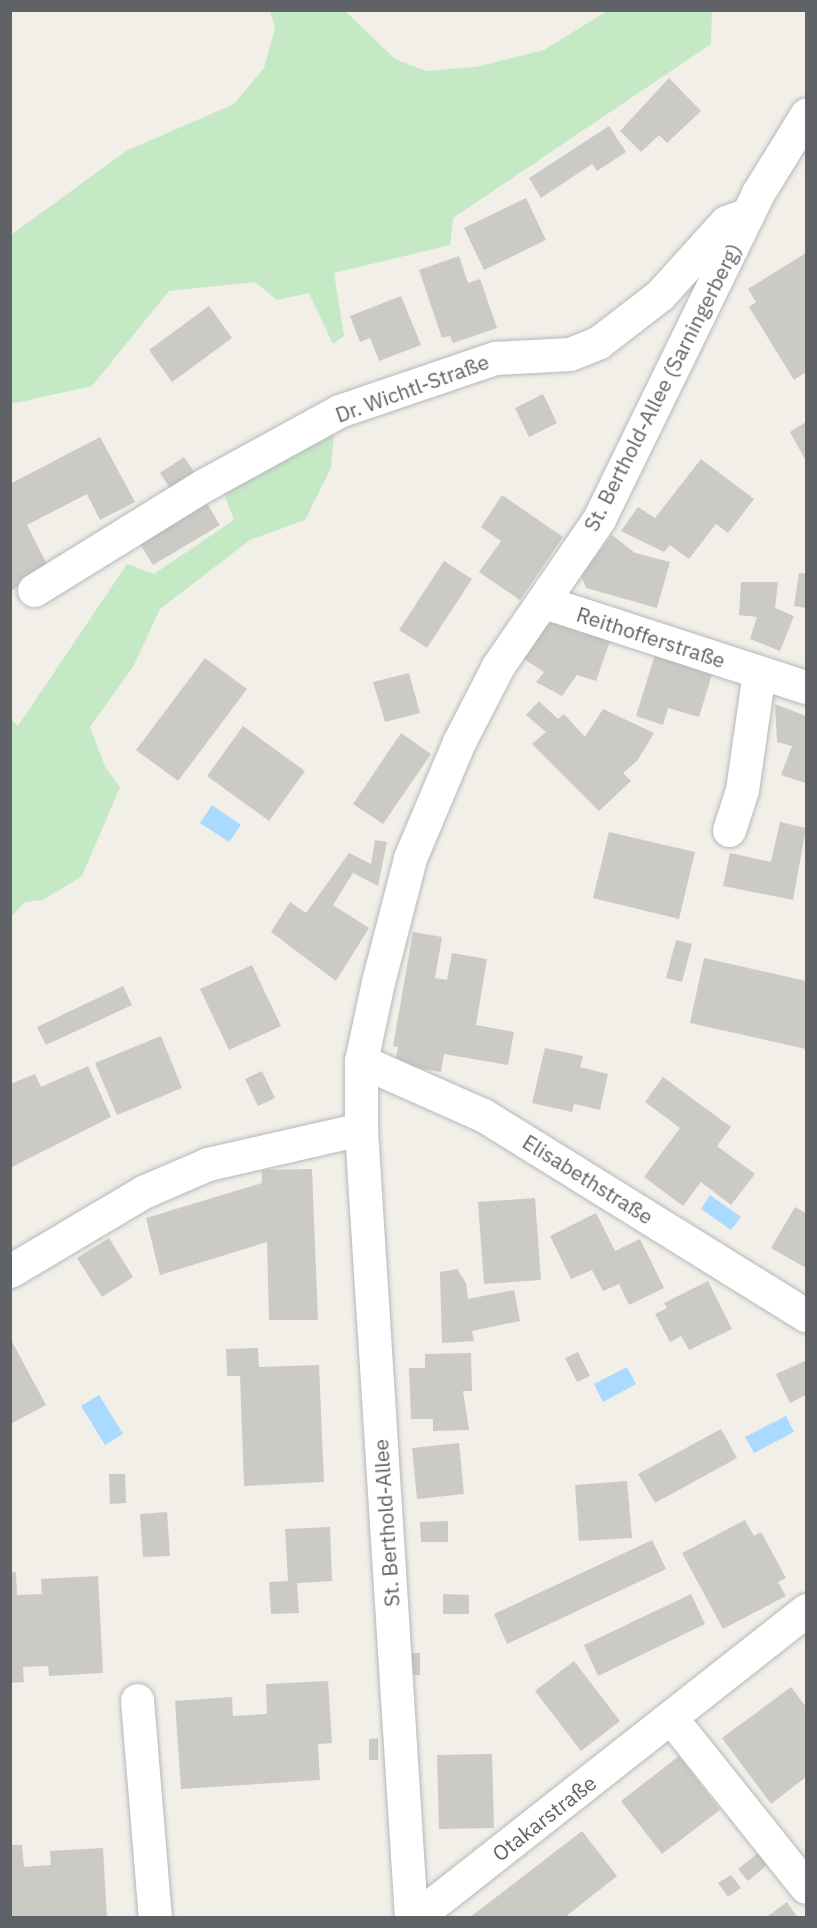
<!DOCTYPE html>
<html>
<head>
<meta charset="utf-8">
<style>
  body { margin:0 }
  #map { position:relative; width:817px; height:1928px; overflow:hidden; background:#f1efe8; font-family:"IBM Plex Sans",sans-serif }
  div>[style] { position:absolute }
  .green>* { inset:0; background:#c5e8c5 }
  .water>* { inset:0; background:#aadaff }
  .building>* { inset:0; background:#cccac5 }
  .roads { filter:drop-shadow(0 0 2px #b5b8bc) drop-shadow(0 0 2px #b5b8bc) }
  .minor>* { height:33px; margin:-16.5px; padding:0 16.5px; transform-origin:16.5px; border-radius:16.5px; background:#fff }
  .tertiary>* { height:33px; margin:-16.5px; padding:0 16.5px; transform-origin:16.5px; border-radius:16.5px; background:#fff }
  span { translate:-50% -50%; white-space:nowrap; text-align:center; line-height:1.15; -webkit-text-stroke:6px #fff; paint-order:stroke }
  .street-label { font-size:21px; color:#5f6368 }
  .frame { position:absolute; inset:0; border:12px solid #5f6368; pointer-events:none }
</style>
</head>
<body>
<div id="map">
  <div class="green">
    <i style="clip-path:polygon(270px 11px,345px 11px,395px 59px,426px 71px,476px 67px,544px 50px,607px 11px,712px 11px,711px 44px,453px 218px,450px 245px,334px 273px,344px 336px,333px 344px,309px 293px,277px 300px,255px 282px,169px 291px,92px 386px,11px 404px,11px 235px,126px 151px,234px 104px,264px 68px,275px 28px)"></i>
    <i style="clip-path:polygon(335px 425px,331px 468px,305px 520px,250px 540px,160px 609px,133px 667px,90px 727px,105px 767px,120px 787px,82px 876px,43px 900px,25px 902px,11px 917px,11px 719px,18px 726px,127px 564px,154px 574px,234px 520px,223px 491px)"></i>
  </div>
  <div class="water">
    <i style="clip-path:polygon(212px 805px,241px 825px,229px 842px,200px 823px)"></i>
    <i style="clip-path:polygon(710px 1195px,741px 1217px,731px 1230px,701px 1209px)"></i>
    <i style="clip-path:polygon(627px 1367px,636px 1384px,603px 1402px,594px 1384px)"></i>
    <i style="clip-path:polygon(99px 1395px,123px 1434px,105px 1445px,81px 1406px)"></i>
    <i style="clip-path:polygon(786px 1416px,794px 1432px,754px 1453px,745px 1437px)"></i>
  </div>
  <div class="building">
    <i style="clip-path:polygon(669px 78px,701px 111px,667px 143px,659px 135px,641px 152px,620px 131px)"></i>
    <i style="clip-path:polygon(609px 126px,626px 152px,597px 171px,592px 164px,541px 198px,529px 178px)"></i>
    <i style="clip-path:polygon(526px 198px,546px 240px,484px 270px,464px 228px)"></i>
    <i style="clip-path:polygon(806px 253px,806px 372px,794px 380px,749px 307px,756px 302px,748px 289px)"></i>
    <i style="clip-path:polygon(459px 256px,468px 283px,480px 279px,497px 328px,453px 343px,450px 336px,442px 338px,419px 270px)"></i>
    <i style="clip-path:polygon(401px 296px,421px 345px,379px 361px,370px 338px,360px 342px,350px 316px)"></i>
    <i style="clip-path:polygon(209px 306px,232px 338px,172px 382px,149px 350px)"></i>
    <i style="clip-path:polygon(543px 394px,557px 423px,529px 437px,515px 408px)"></i>
    <i style="clip-path:polygon(806px 422px,806px 461px,790px 432px)"></i>
    <i style="clip-path:polygon(100px 437px,135px 502px,100px 520px,87px 494px,27px 525px,50px 570px,10px 591px,10px 484px)"></i>
    <i style="clip-path:polygon(184px 457px,194px 472px,170px 488px,160px 473px)"></i>
    <i style="clip-path:polygon(701px 459px,754px 499px,728px 533px,716px 524px,689px 559px,670px 545px,664px 552px,621px 531px,638px 507px,655px 518px)"></i>
    <i style="clip-path:polygon(502px 495px,563px 537px,520px 600px,479px 572px,501px 541px,481px 527px)"></i>
    <i style="clip-path:polygon(204px 499px,220px 525px,153px 565px,137px 539px)"></i>
    <i style="clip-path:polygon(612px 535px,635px 553px,670px 562px,657px 608px,586px 588px,581px 575px)"></i>
    <i style="clip-path:polygon(444px 561px,472px 579px,427px 648px,399px 630px)"></i>
    <i style="clip-path:polygon(799px 573px,806px 574px,806px 608px,794px 606px)"></i>
    <i style="clip-path:polygon(741px 582px,778px 582px,775px 608px,794px 616px,780px 651px,750px 639px,757px 617px,739px 615px)"></i>
    <i style="clip-path:polygon(561px 622px,610px 641px,596px 681px,577px 675px,562px 696px,536px 682px,544px 672px,521px 657px,544px 625px)"></i>
    <i style="clip-path:polygon(656px 651px,714px 668px,699px 717px,668px 708px,663px 725px,636px 716px)"></i>
    <i style="clip-path:polygon(205px 658px,247px 689px,178px 781px,136px 750px)"></i>
    <i style="clip-path:polygon(409px 673px,420px 713px,385px 722px,373px 682px)"></i>
    <i style="clip-path:polygon(539px 701px,558px 719px,564px 714px,585px 737px,603px 709px,654px 733px,637px 761px,623px 773px,631px 781px,599px 811px,532px 744px,546px 732px,526px 715px)"></i>
    <i style="clip-path:polygon(775px 704px,806px 716px,806px 783px,781px 775px,792px 746px,777px 742px)"></i>
    <i style="clip-path:polygon(243px 726px,305px 771px,269px 821px,207px 776px)"></i>
    <i style="clip-path:polygon(401px 733px,431px 754px,383px 824px,353px 804px)"></i>
    <i style="clip-path:polygon(780px 822px,806px 828px,793px 900px,723px 886px,730px 853px,771px 862px)"></i>
    <i style="clip-path:polygon(609px 832px,695px 852px,679px 919px,593px 898px)"></i>
    <i style="clip-path:polygon(375px 840px,387px 842px,378px 886px,353px 873px,333px 905px,369px 928px,336px 981px,271px 932px,290px 902px,306px 913px,349px 853px,371px 864px)"></i>
    <i style="clip-path:polygon(413px 932px,442px 937px,435px 978px,447px 980px,452px 953px,487px 959px,476px 1025px,514px 1032px,508px 1065px,444px 1054px,441px 1072px,395px 1064px,398px 1047px,393px 1046px)"></i>
    <i style="clip-path:polygon(676px 940px,692px 944px,682px 982px,666px 978px)"></i>
    <i style="clip-path:polygon(704px 958px,806px 981px,806px 1049px,690px 1023px)"></i>
    <i style="clip-path:polygon(252px 965px,281px 1026px,229px 1050px,200px 989px)"></i>
    <i style="clip-path:polygon(123px 986px,132px 1005px,46px 1045px,37px 1027px)"></i>
    <i style="clip-path:polygon(161px 1036px,182px 1088px,117px 1115px,95px 1063px)"></i>
    <i style="clip-path:polygon(545px 1048px,583px 1056px,580px 1067px,608px 1074px,600px 1110px,574px 1104px,572px 1112px,532px 1103px)"></i>
    <i style="clip-path:polygon(88px 1066px,111px 1117px,10px 1168px,10px 1084px,35px 1074px,41px 1087px)"></i>
    <i style="clip-path:polygon(262px 1071px,275px 1098px,258px 1106px,245px 1079px)"></i>
    <i style="clip-path:polygon(663px 1077px,731px 1127px,717px 1146px,755px 1174px,731px 1205px,701px 1182px,683px 1206px,644px 1177px,680px 1128px,645px 1102px)"></i>
    <i style="clip-path:polygon(312px 1169px,318px 1320px,269px 1320px,267px 1242px,160px 1275px,146px 1218px,262px 1183px,262px 1170px)"></i>
    <i style="clip-path:polygon(535px 1198px,541px 1280px,484px 1284px,478px 1202px)"></i>
    <i style="clip-path:polygon(795px 1207px,806px 1213px,806px 1268px,771px 1248px)"></i>
    <i style="clip-path:polygon(596px 1213px,615px 1251px,640px 1239px,664px 1288px,629px 1305px,619px 1284px,603px 1291px,592px 1270px,571px 1279px,550px 1236px)"></i>
    <i style="clip-path:polygon(109px 1238px,133px 1277px,102px 1297px,77px 1258px)"></i>
    <i style="clip-path:polygon(457px 1269px,466px 1283px,468px 1299px,514px 1290px,520px 1321px,472px 1331px,474px 1341px,442px 1343px,440px 1272px)"></i>
    <i style="clip-path:polygon(708px 1281px,732px 1329px,689px 1350px,681px 1336px,670px 1342px,655px 1314px,667px 1308px,664px 1303px)"></i>
    <i style="clip-path:polygon(10px 1338px,46px 1405px,10px 1424px)"></i>
    <i style="clip-path:polygon(258px 1348px,259px 1367px,319px 1365px,324px 1482px,244px 1486px,240px 1376px,227px 1376px,226px 1349px)"></i>
    <i style="clip-path:polygon(578px 1352px,590px 1376px,577px 1382px,565px 1358px)"></i>
    <i style="clip-path:polygon(471px 1353px,472px 1391px,463px 1391px,469px 1430px,433px 1431px,433px 1419px,411px 1419px,409px 1368px,425px 1368px,425px 1354px)"></i>
    <i style="clip-path:polygon(805px 1361px,806px 1395px,790px 1403px,776px 1374px)"></i>
    <i style="clip-path:polygon(721px 1429px,737px 1458px,655px 1503px,638px 1474px)"></i>
    <i style="clip-path:polygon(459px 1443px,464px 1494px,417px 1499px,412px 1448px)"></i>
    <i style="clip-path:polygon(109px 1474px,125px 1474px,126px 1503px,110px 1504px)"></i>
    <i style="clip-path:polygon(627px 1481px,632px 1538px,579px 1541px,575px 1485px)"></i>
    <i style="clip-path:polygon(167px 1512px,170px 1556px,143px 1557px,140px 1514px)"></i>
    <i style="clip-path:polygon(745px 1520px,754px 1536px,761px 1532px,786px 1578px,778px 1582px,786px 1596px,723px 1629px,682px 1553px)"></i>
    <i style="clip-path:polygon(448px 1521px,448px 1542px,421px 1542px,420px 1522px)"></i>
    <i style="clip-path:polygon(330px 1527px,332px 1581px,297px 1583px,299px 1613px,271px 1614px,269px 1582px,288px 1581px,285px 1529px)"></i>
    <i style="clip-path:polygon(652px 1540px,666px 1569px,507px 1644px,494px 1614px)"></i>
    <i style="clip-path:polygon(16px 1572px,17px 1595px,42px 1594px,41px 1579px,98px 1576px,103px 1673px,49px 1676px,48px 1666px,23px 1667px,24px 1682px,10px 1683px,10px 1573px)"></i>
    <i style="clip-path:polygon(443px 1594px,469px 1595px,469px 1614px,443px 1614px)"></i>
    <i style="clip-path:polygon(691px 1594px,705px 1624px,598px 1676px,584px 1645px)"></i>
    <i style="clip-path:polygon(410px 1653px,420px 1653px,420px 1675px,410px 1675px)"></i>
    <i style="clip-path:polygon(574px 1661px,620px 1721px,581px 1751px,535px 1691px)"></i>
    <i style="clip-path:polygon(328px 1681px,332px 1743px,318px 1744px,320px 1780px,181px 1789px,175px 1701px,232px 1697px,233px 1716px,267px 1714px,266px 1684px)"></i>
    <i style="clip-path:polygon(791px 1687px,806px 1707px,806px 1777px,771px 1804px,722px 1738px)"></i>
    <i style="clip-path:polygon(378px 1738px,378px 1760px,369px 1760px,369px 1739px)"></i>
    <i style="clip-path:polygon(492px 1754px,494px 1828px,439px 1829px,437px 1755px)"></i>
    <i style="clip-path:polygon(679px 1756px,720px 1810px,662px 1854px,621px 1801px)"></i>
    <i style="clip-path:polygon(582px 1831px,617px 1876px,564px 1918px,469px 1918px)"></i>
    <i style="clip-path:polygon(10px 1845px,22px 1845px,24px 1867px,51px 1865px,50px 1851px,103px 1848px,107px 1918px,10px 1918px)"></i>
    <i style="clip-path:polygon(758px 1853px,767px 1865px,748px 1881px,738px 1869px)"></i>
    <i style="clip-path:polygon(731px 1875px,741px 1888px,728px 1897px,718px 1883px)"></i>
    <i style="clip-path:polygon(787px 1902px,798px 1918px,765px 1918px)"></i>
  </div>
  <div class="roads">
    <div class="minor">
      <i style="left:34px;top:590px;width:200px;rotate:-31.7deg"></i>
      <i style="left:204px;top:485px;width:154px;rotate:-28.7deg"></i>
      <i style="left:339px;top:411px;width:165px;rotate:-18.8deg"></i>
      <i style="left:495px;top:358px;width:75px;rotate:-3.1deg"></i>
      <i style="left:570px;top:354px;width:31px;rotate:-22deg"></i>
      <i style="left:599px;top:342px;width:77px;rotate:-37.6deg"></i>
      <i style="left:660px;top:295px;width:98px;rotate:-47.9deg"></i>
      <i style="left:726px;top:222px;width:23px;rotate:-20deg"></i>
      <i style="left:544px;top:602px;width:275px;rotate:18deg"></i>
      <i style="left:729px;top:830px;width:42px;rotate:-72deg"></i>
      <i style="left:742px;top:790px;width:119px;rotate:-81.8deg"></i>
      <i style="left:361px;top:1061px;width:133px;rotate:23.9deg"></i>
      <i style="left:483px;top:1115px;width:380px;rotate:31.8deg"></i>
      <i style="left:10px;top:1271px;width:155px;rotate:-30.7deg"></i>
      <i style="left:143px;top:1192px;width:71px;rotate:-23.3deg"></i>
      <i style="left:208px;top:1164px;width:157px;rotate:-12.9deg"></i>
      <i style="left:137px;top:1700px;width:219px;rotate:85.3deg"></i>
      <i style="left:671px;top:1718px;width:216px;rotate:51.4deg"></i>
      <i style="left:415px;top:1918px;width:498px;rotate:-38.2deg"></i>
    </div>
    <div class="tertiary">
      <i style="left:411px;top:1918px;width:791px;rotate:-93.63deg"></i>
      <i style="left:361px;top:1129px;width:68px;rotate:-90deg"></i>
      <i style="left:361px;top:1061px;width:81px;rotate:-77.9deg"></i>
      <i style="left:378px;top:982px;width:128px;rotate:-75.5deg"></i>
      <i style="left:410px;top:858px;width:126px;rotate:-67.1deg"></i>
      <i style="left:459px;top:742px;width:85px;rotate:-62.8deg"></i>
      <i style="left:498px;top:666px;width:178px;rotate:-55.5deg"></i>
      <i style="left:599px;top:519px;width:363px;rotate:-64deg"></i>
      <i style="left:758px;top:193px;width:92px;rotate:-58.4deg"></i>
    </div>
  </div>
  <div class="street-label">
    <span style="left:662px;top:387px;rotate:-63deg">St. Berthold-Allee (Sarningerberg)</span>
    <span style="left:412px;top:388px;rotate:-20deg">Dr. Wichtl-Straße</span>
    <span style="left:651px;top:637px;rotate:18deg">Reithofferstraße</span>
    <span style="left:588px;top:1179px;rotate:32deg">Elisabethstraße</span>
    <span style="left:386px;top:1523px;rotate:-94deg">St. Berthold-Allee</span>
    <span style="left:544px;top:1818px;rotate:-38deg">Otakarstraße</span>
  </div>
  <div class="frame"></div>
</div>
</body>
</html>
